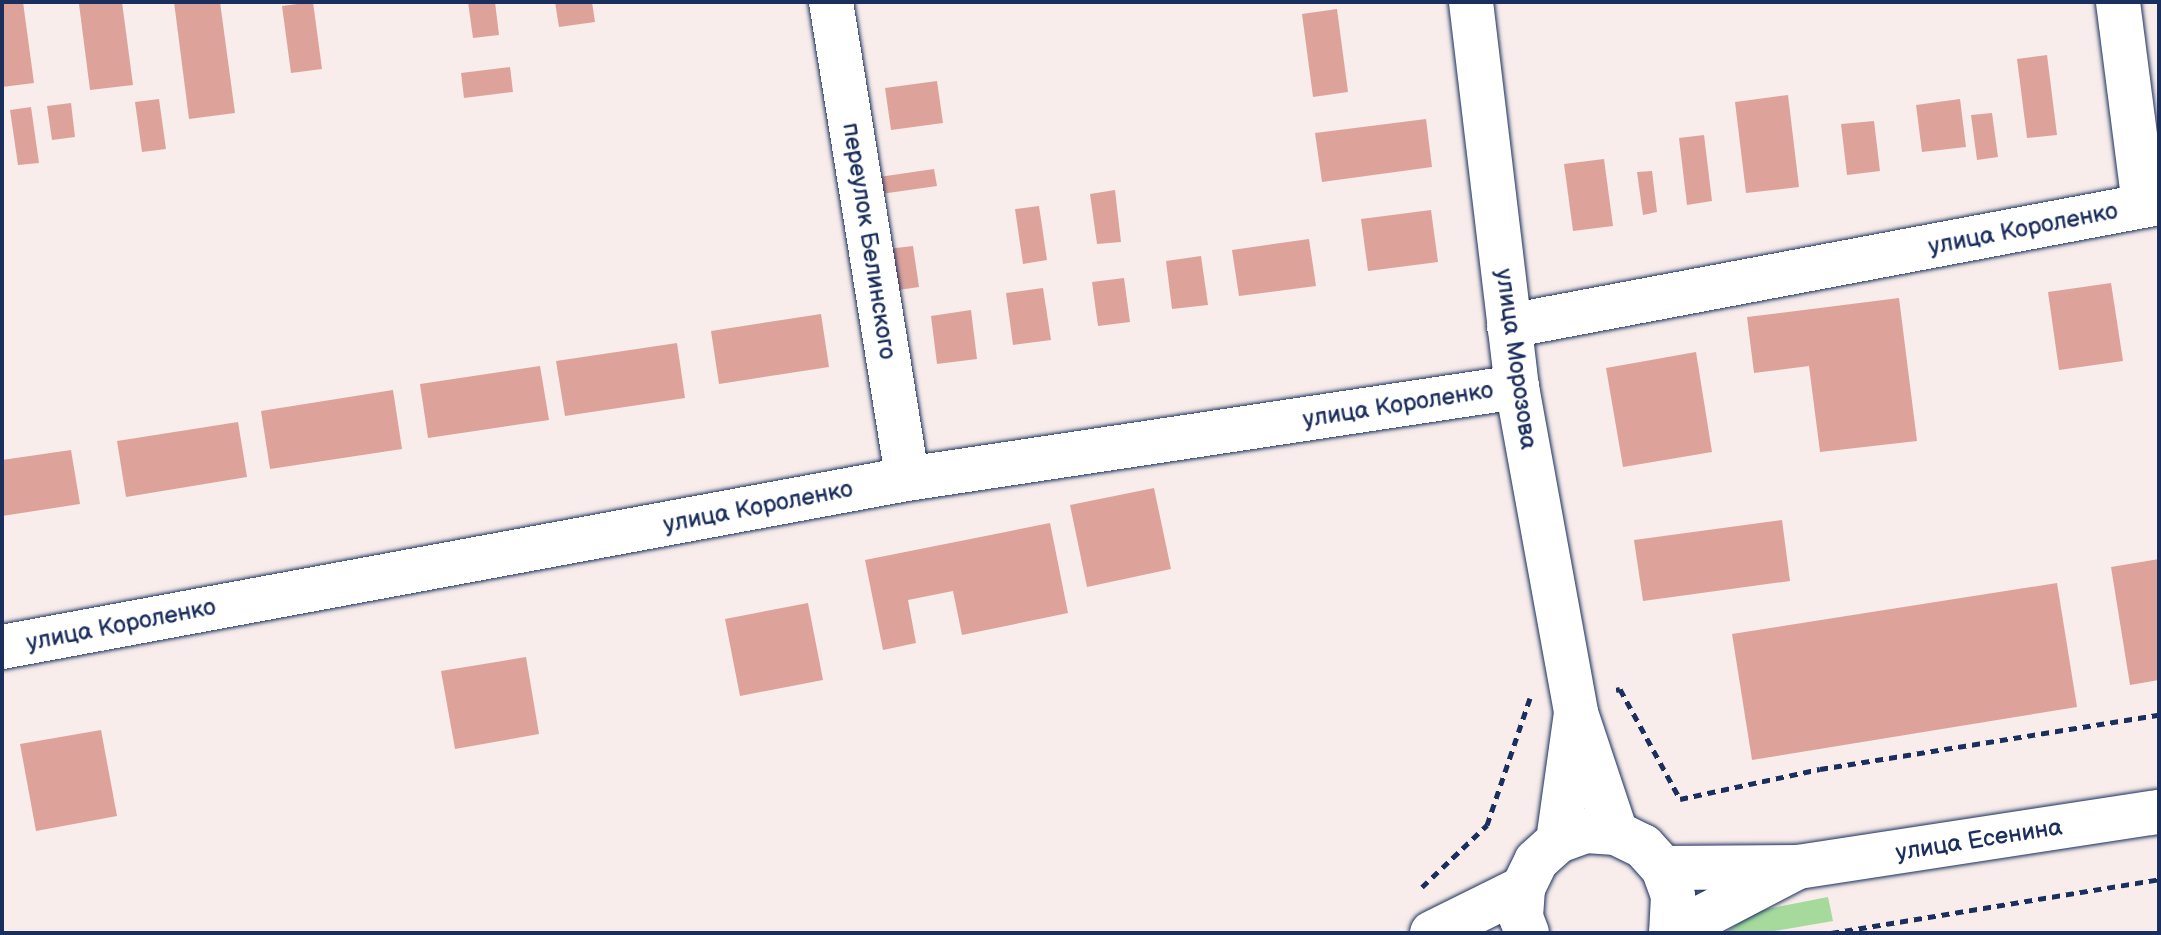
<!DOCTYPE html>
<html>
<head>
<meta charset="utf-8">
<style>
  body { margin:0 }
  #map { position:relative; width:2161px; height:935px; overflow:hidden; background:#f8edeb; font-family:"Balsamiq Sans",sans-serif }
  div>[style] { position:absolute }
  .green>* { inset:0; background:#a5da9c }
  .building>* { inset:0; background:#dda39b }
  .path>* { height:5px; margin-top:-2.5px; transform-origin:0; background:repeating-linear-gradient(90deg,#1b2f5e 0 8px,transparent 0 14px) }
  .roads { filter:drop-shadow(0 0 2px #1b2f5e) drop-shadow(0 0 2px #1b2f5e) }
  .minor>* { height:44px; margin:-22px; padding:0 22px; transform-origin:22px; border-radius:22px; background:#fff }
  span { translate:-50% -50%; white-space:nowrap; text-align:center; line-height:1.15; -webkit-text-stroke:8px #fff; paint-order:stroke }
  .street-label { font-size:24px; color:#1b2f5e }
  .frame { position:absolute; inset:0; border:4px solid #1b2f5e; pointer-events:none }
</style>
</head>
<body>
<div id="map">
  <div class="green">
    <i style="clip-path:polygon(1828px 897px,1833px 921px,1763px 933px,1724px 933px,1757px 911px)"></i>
  </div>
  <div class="building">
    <i style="clip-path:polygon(2px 2px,23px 2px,34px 83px,2px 87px)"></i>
    <i style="clip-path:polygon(122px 2px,133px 85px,90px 90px,79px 4px)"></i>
    <i style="clip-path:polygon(174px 2px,220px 2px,235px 113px,189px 119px)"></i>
    <i style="clip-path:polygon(313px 2px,322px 69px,291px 73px,282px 6px)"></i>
    <i style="clip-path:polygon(468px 2px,495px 2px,499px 35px,473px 38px)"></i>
    <i style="clip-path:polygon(555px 2px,592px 2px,595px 22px,559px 27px)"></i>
    <i style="clip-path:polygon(1337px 9px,1348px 92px,1313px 97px,1302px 14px)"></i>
    <i style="clip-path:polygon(2047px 55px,2057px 135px,2027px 138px,2017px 59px)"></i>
    <i style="clip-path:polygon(510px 67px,513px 92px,464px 98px,461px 73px)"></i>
    <i style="clip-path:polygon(937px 81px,943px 123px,891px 130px,885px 88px)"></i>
    <i style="clip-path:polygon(1788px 95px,1799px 187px,1746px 193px,1735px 102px)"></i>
    <i style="clip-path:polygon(159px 99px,166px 149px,142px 152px,135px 102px)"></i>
    <i style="clip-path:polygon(1960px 99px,1966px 147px,1922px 152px,1916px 105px)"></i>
    <i style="clip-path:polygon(71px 103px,75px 137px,52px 140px,47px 106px)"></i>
    <i style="clip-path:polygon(31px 107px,39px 163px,18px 165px,10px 110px)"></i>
    <i style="clip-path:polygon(1992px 113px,1998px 157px,1977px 160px,1971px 115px)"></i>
    <i style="clip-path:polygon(1426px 119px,1432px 167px,1322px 182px,1315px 133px)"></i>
    <i style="clip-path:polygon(1874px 121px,1880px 171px,1847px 175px,1841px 124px)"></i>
    <i style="clip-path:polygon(1704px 135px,1712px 201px,1687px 205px,1679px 138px)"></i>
    <i style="clip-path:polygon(1604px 159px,1613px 226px,1573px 231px,1564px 164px)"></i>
    <i style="clip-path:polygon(934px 169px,937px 186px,881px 194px,879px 177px)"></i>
    <i style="clip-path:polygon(1652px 171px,1657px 212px,1643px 215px,1637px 172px)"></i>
    <i style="clip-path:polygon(1115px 190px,1121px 242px,1097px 244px,1090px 194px)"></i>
    <i style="clip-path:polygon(1039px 206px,1047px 260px,1023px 264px,1015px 209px)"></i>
    <i style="clip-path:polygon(1431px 210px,1438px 262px,1368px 271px,1361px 219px)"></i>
    <i style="clip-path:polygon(1309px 239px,1316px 286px,1239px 296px,1232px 250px)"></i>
    <i style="clip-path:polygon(913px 246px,919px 287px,892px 291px,887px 249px)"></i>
    <i style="clip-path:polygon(1201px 256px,1208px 305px,1172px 309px,1166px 261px)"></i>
    <i style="clip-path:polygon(1124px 278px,1130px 322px,1098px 326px,1092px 282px)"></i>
    <i style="clip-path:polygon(2111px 283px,2123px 361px,2059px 370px,2048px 292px)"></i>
    <i style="clip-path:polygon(1043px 288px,1051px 340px,1013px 345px,1006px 293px)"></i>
    <i style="clip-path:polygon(1899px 298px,1917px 441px,1820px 452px,1809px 366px,1754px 373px,1747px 317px)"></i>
    <i style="clip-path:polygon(971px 310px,977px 359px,937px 364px,931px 316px)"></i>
    <i style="clip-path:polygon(821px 314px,829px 367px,719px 384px,711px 331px)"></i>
    <i style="clip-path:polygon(677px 343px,685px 398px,565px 416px,556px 361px)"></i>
    <i style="clip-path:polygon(1696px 352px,1712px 452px,1623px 467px,1606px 368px)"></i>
    <i style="clip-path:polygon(540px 366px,549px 420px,428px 438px,420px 384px)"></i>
    <i style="clip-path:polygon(393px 390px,402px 449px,270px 469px,261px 411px)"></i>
    <i style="clip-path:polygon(238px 422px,247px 477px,126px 497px,117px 441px)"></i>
    <i style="clip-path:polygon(71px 450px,80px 504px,2px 516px,2px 460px)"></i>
    <i style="clip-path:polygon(1154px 488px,1171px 569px,1087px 587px,1070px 505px)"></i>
    <i style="clip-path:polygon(1782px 520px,1790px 581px,1643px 601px,1634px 540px)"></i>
    <i style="clip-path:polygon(1050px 523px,1068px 613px,962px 635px,953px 591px,908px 600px,916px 643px,883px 650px,865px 560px)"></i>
    <i style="clip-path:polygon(2159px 559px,2159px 680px,2130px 685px,2111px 567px)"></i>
    <i style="clip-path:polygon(2057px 583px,2077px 707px,1752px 760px,1732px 634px)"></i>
    <i style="clip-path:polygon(808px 603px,823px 680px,740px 696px,725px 619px)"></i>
    <i style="clip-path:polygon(526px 657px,539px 734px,455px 749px,441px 671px)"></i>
    <i style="clip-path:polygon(101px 730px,117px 816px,36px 831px,20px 744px)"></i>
  </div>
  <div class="path">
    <i style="left:1616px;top:690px;width:4px;rotate:-14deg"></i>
    <i style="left:1620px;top:689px;width:125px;rotate:61.4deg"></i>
    <i style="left:1680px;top:799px;width:143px;rotate:-12.1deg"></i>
    <i style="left:1820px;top:769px;width:343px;rotate:-9.1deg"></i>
    <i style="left:1422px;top:887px;width:90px;rotate:-43.6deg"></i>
    <i style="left:1487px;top:825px;width:134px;rotate:-71.3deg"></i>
    <i style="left:1831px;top:933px;width:332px;rotate:-9.3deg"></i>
  </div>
  <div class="roads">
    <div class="minor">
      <i style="left:831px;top:2px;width:483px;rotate:80.9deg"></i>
      <i style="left:1471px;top:2px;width:388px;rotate:83.2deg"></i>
      <i style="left:1517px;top:387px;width:331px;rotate:79.7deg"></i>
      <i style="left:2118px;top:2px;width:205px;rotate:82.7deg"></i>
      <i style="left:1509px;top:326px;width:662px;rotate:-10.72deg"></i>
      <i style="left:2px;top:647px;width:920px;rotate:-10.52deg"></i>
      <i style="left:907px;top:479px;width:617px;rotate:-8.58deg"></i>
      <i style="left:1558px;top:841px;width:129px;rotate:-82deg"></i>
      <i style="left:1576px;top:713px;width:126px;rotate:71.6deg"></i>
      <i style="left:1798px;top:867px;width:365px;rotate:-8.7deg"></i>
      <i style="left:1663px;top:868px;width:135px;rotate:-0.4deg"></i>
      <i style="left:1798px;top:867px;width:143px;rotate:152.5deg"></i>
      <i style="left:1432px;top:933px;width:102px;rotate:-26.3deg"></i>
      <i style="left:1527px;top:933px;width:17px;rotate:-111deg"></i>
      <i style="left:1521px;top:917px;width:29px;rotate:-86deg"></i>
      <i style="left:1523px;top:888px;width:30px;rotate:-64deg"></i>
      <i style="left:1536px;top:861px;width:30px;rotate:-42deg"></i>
      <i style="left:1558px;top:841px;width:30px;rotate:-20deg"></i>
      <i style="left:1586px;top:831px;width:30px;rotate:4deg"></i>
      <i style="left:1616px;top:833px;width:30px;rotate:26deg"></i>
      <i style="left:1643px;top:846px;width:30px;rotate:48deg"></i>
      <i style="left:1663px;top:868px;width:30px;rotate:70deg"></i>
      <i style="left:1673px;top:896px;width:37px;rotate:93deg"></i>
    </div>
  </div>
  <div class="street-label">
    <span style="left:2023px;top:229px;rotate:-11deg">улица Короленко</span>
    <span style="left:869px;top:241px;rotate:81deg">переулок Белинского</span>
    <span style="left:1516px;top:359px;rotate:82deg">улица Морозова</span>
    <span style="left:1398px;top:405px;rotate:-9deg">улица Короленко</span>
    <span style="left:758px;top:507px;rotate:-11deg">улица Короленко</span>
    <span style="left:121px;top:625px;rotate:-11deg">улица Короленко</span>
    <span style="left:1979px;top:840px;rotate:-9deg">улица Есенина</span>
  </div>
  <div class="frame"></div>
</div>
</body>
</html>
